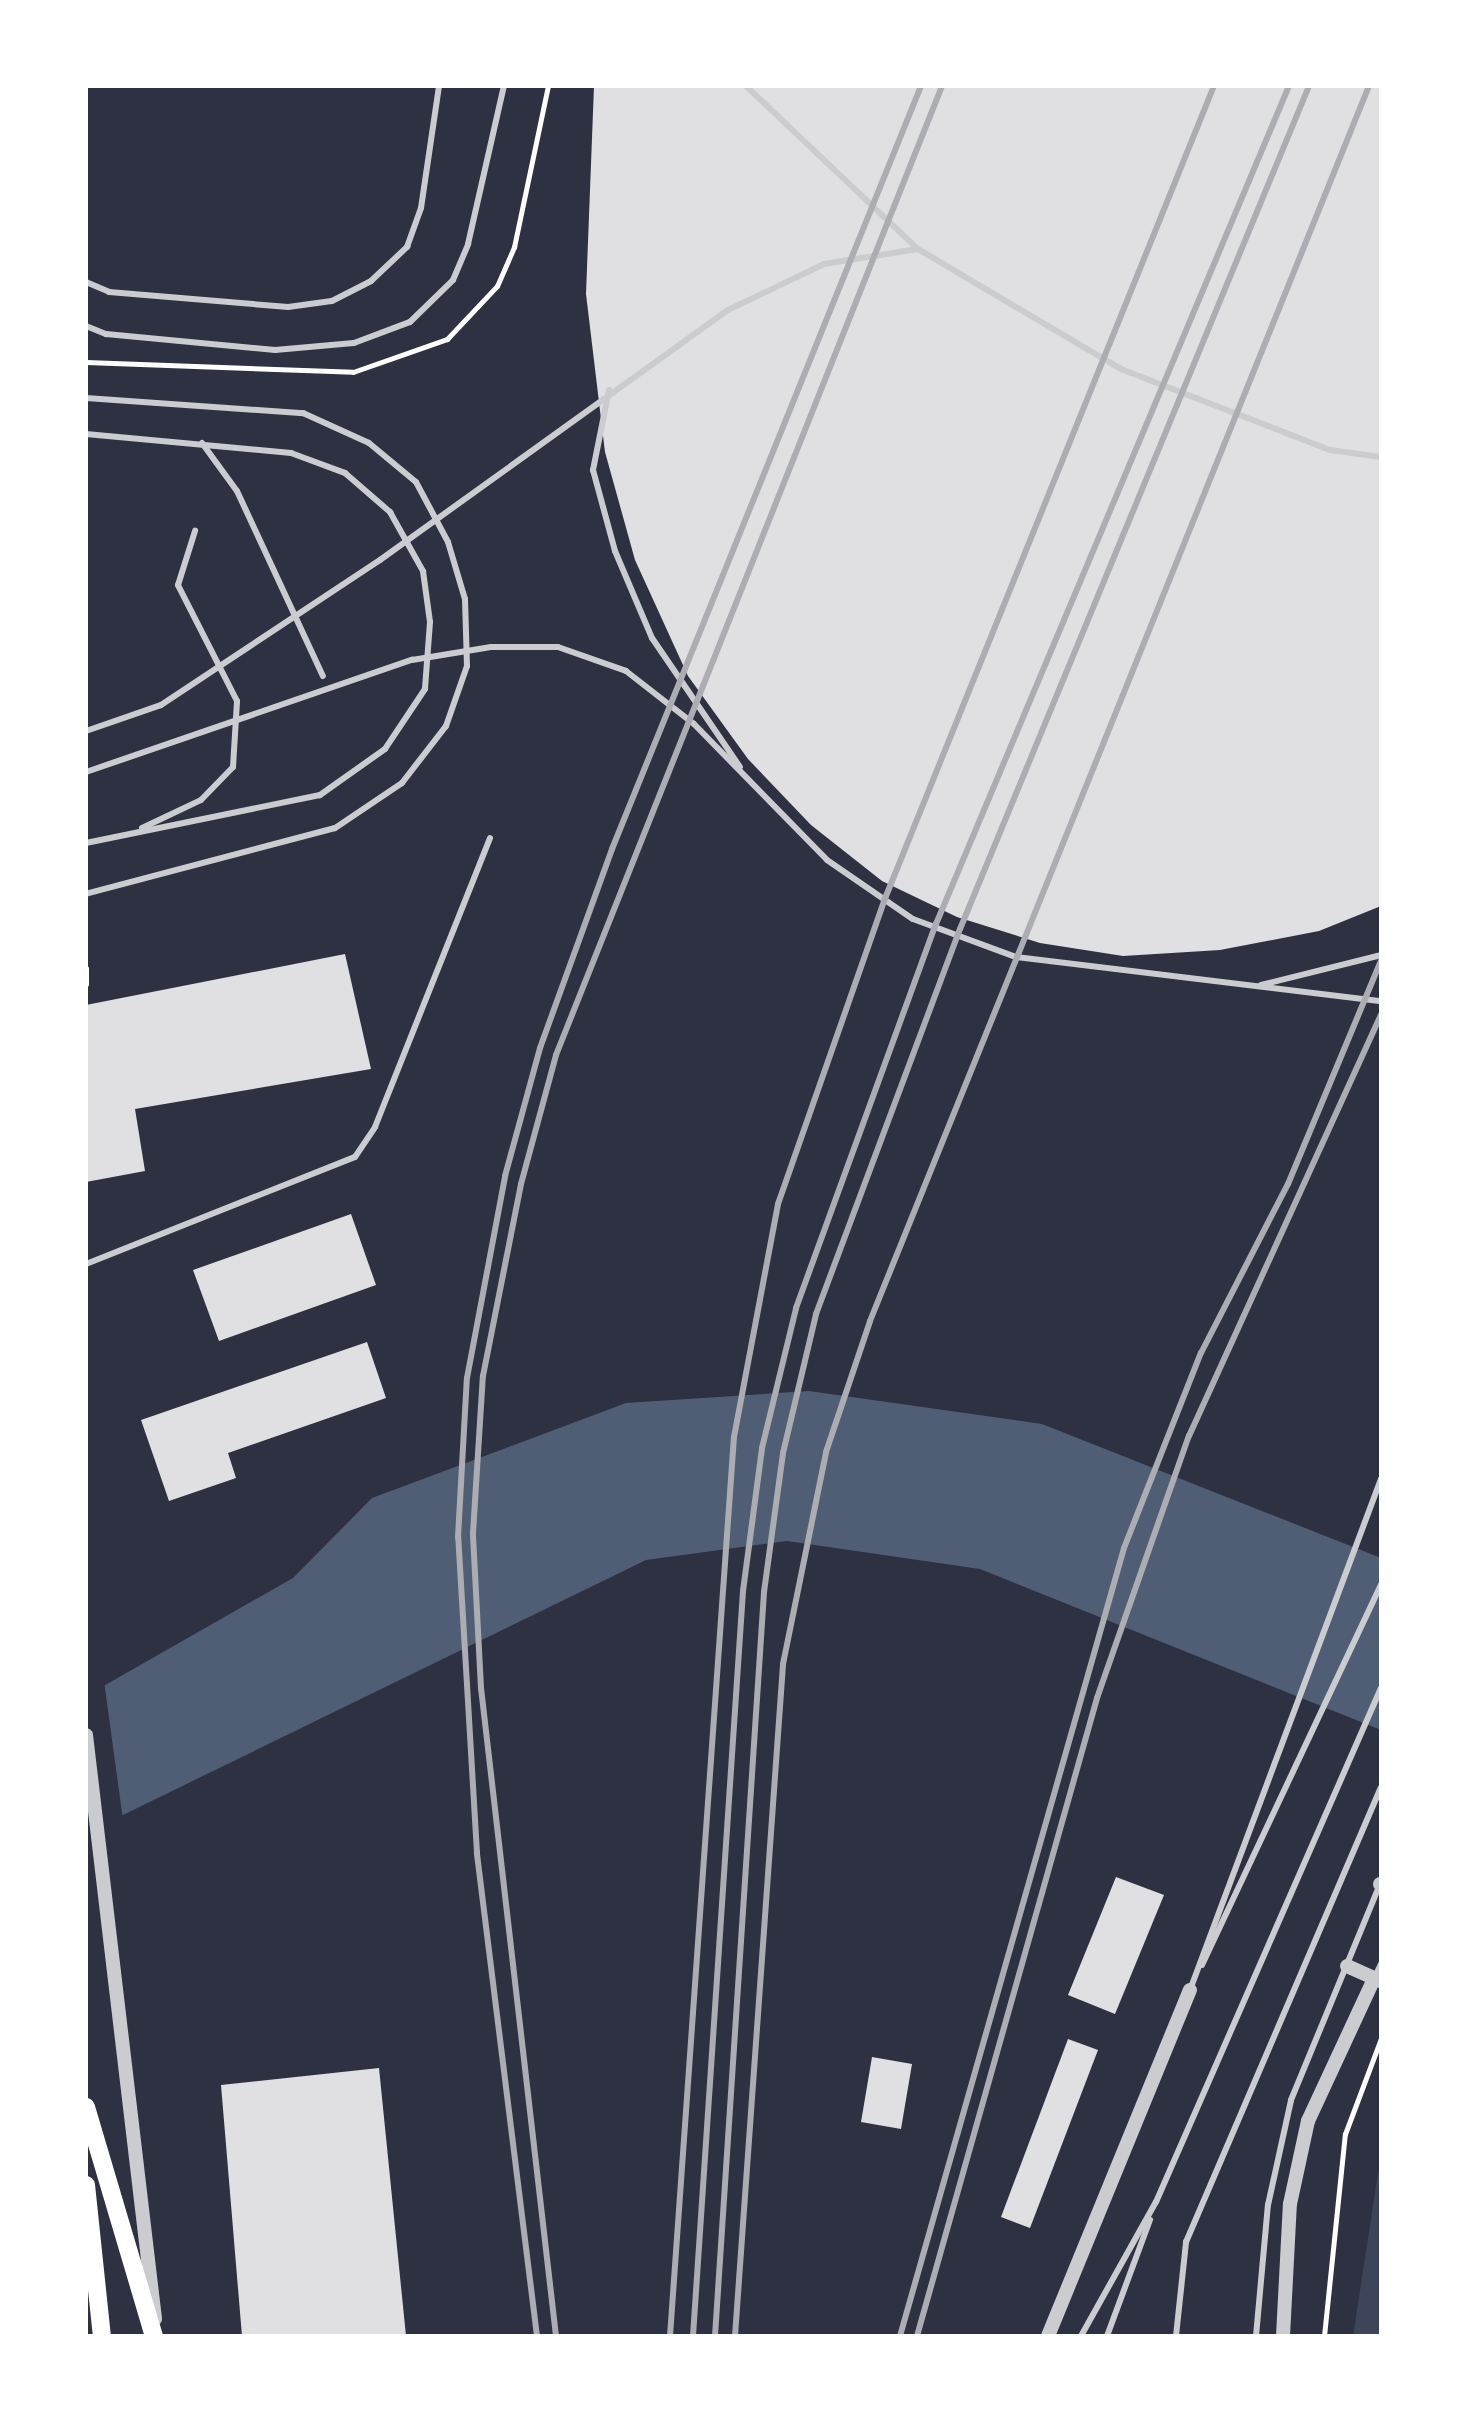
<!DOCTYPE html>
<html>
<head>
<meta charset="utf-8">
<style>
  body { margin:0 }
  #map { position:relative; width:1467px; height:2422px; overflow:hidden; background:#2d3142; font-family:"PT Sans",sans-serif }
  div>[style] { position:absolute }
  .green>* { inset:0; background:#3c4559 }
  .water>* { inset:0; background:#4f5d75 }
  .pier>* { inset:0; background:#2d3142 }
  .building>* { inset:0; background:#e0e0e3 }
  .path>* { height:5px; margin:-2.5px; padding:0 2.5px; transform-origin:2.5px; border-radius:2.5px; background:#fff }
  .service>* { height:6px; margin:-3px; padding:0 3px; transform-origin:3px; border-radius:3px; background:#caccd0 }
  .tertiary>* { height:14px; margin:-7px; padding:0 7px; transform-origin:7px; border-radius:7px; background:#caccd0 }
  .primary>* { height:18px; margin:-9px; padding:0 9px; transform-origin:9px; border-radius:9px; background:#fff }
  .rail>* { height:6px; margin:-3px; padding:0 3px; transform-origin:3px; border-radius:3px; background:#abadb3 }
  span { translate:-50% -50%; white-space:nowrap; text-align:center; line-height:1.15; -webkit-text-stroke:6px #fff; paint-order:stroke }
  .frame { position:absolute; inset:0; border:88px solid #fff; pointer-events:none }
</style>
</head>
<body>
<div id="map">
  <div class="green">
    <i style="clip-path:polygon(1381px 2166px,1381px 2336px,1353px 2336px,1378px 2173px)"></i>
  </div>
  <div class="water">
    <i style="clip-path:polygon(809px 1391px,1042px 1424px,1381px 1558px,1381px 1730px,980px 1569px,787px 1541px,646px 1560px,86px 1833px,86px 1696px,293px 1578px,372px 1498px,626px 1403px)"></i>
  </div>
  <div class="pier">
    <i style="clip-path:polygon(104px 1681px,123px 1820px,86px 1837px,86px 1691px)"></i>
  </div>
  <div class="building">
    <i style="clip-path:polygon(594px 86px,1381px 86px,1381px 906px,1319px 931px,1220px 950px,1123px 956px,1040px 943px,957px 917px,882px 881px,811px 825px,748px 759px,688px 676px,635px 560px,605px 452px,586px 294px)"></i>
    <i style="clip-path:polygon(345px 954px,371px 1069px,135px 1109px,145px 1171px,86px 1182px,86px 1005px)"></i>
    <i style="clip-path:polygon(351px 1214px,376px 1285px,219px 1341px,193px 1270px)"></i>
    <i style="clip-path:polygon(367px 1342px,386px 1398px,228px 1453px,236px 1478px,169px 1501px,141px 1420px)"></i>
    <i style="clip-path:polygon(1116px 1877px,1164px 1895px,1115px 2014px,1068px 1995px)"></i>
    <i style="clip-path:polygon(1068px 2039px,1098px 2050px,1030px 2228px,1001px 2217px)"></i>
    <i style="clip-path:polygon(872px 2057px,912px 2064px,901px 2129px,861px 2122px)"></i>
    <i style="clip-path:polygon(379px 2068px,406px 2336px,242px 2336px,221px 2085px)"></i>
  </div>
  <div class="path">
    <i style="left:86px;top:362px;width:267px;rotate:2.1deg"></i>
    <i style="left:353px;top:372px;width:100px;rotate:-19.3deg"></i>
    <i style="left:447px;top:339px;width:73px;rotate:-46.7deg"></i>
    <i style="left:497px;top:286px;width:43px;rotate:-66.4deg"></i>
    <i style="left:514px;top:247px;width:165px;rotate:-78.1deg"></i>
    <i style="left:86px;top:968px;width:16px;rotate:90deg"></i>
    <i style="left:1324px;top:2336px;width:203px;rotate:-84.1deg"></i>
    <i style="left:1345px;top:2134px;width:103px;rotate:-69.4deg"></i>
  </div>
  <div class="service">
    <i style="left:746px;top:86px;width:237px;rotate:43.5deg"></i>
    <i style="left:918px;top:249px;width:236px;rotate:30.6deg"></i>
    <i style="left:1121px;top:369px;width:224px;rotate:21.2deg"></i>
    <i style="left:1330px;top:450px;width:51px;rotate:7.8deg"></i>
    <i style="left:86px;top:282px;width:25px;rotate:23deg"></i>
    <i style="left:109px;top:292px;width:180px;rotate:4.8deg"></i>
    <i style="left:288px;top:307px;width:44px;rotate:-7.8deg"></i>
    <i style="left:332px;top:301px;width:44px;rotate:-27.1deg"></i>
    <i style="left:371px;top:281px;width:50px;rotate:-43.4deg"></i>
    <i style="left:407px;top:247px;width:41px;rotate:-70.3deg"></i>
    <i style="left:421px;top:208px;width:123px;rotate:-81.6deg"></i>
    <i style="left:86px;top:326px;width:22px;rotate:22deg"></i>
    <i style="left:106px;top:334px;width:170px;rotate:5.4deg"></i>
    <i style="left:275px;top:350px;width:79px;rotate:-5.1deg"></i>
    <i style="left:354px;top:343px;width:60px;rotate:-20.6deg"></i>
    <i style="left:410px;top:322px;width:60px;rotate:-44.3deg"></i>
    <i style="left:453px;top:280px;width:39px;rotate:-67deg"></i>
    <i style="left:468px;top:244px;width:162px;rotate:-77.2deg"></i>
    <i style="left:609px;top:390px;width:82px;rotate:101.3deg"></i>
    <i style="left:593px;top:470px;width:84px;rotate:74.8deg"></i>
    <i style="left:615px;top:551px;width:95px;rotate:67deg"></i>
    <i style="left:652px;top:638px;width:156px;rotate:55.7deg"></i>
    <i style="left:86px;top:398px;width:218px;rotate:4deg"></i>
    <i style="left:303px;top:413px;width:72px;rotate:24.4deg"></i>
    <i style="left:369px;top:443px;width:61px;rotate:39.7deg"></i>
    <i style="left:416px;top:482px;width:68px;rotate:61.9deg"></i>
    <i style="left:448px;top:542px;width:59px;rotate:73.4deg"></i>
    <i style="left:465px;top:599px;width:67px;rotate:88.3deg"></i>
    <i style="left:467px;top:666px;width:64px;rotate:109.3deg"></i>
    <i style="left:446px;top:726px;width:72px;rotate:127.7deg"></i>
    <i style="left:402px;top:783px;width:81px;rotate:146.1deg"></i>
    <i style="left:335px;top:828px;width:258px;rotate:165.2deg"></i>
    <i style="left:86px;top:434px;width:206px;rotate:5.3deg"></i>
    <i style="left:291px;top:453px;width:58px;rotate:20.3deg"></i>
    <i style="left:345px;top:473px;width:60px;rotate:40.9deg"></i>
    <i style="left:390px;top:512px;width:68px;rotate:60.8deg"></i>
    <i style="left:423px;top:571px;width:51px;rotate:82.2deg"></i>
    <i style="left:430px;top:622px;width:67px;rotate:94.3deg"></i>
    <i style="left:425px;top:689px;width:72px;rotate:123.7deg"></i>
    <i style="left:385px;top:749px;width:80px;rotate:144.7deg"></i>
    <i style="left:320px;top:795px;width:239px;rotate:168.4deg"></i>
    <i style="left:202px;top:443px;width:59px;rotate:53.9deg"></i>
    <i style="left:237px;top:491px;width:204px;rotate:65.1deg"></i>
    <i style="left:86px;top:731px;width:79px;rotate:-19.1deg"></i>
    <i style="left:161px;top:705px;width:263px;rotate:-33.5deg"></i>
    <i style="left:380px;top:560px;width:428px;rotate:-35.7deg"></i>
    <i style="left:728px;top:310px;width:106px;rotate:-25.6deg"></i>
    <i style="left:824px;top:264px;width:95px;rotate:-9.1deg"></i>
    <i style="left:86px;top:772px;width:345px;rotate:-19deg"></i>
    <i style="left:412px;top:660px;width:80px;rotate:-9.3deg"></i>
    <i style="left:491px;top:647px;width:67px"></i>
    <i style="left:558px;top:647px;width:72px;rotate:19.4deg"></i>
    <i style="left:626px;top:671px;width:86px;rotate:37.9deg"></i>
    <i style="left:694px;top:724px;width:190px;rotate:45.6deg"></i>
    <i style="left:827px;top:860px;width:104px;rotate:34.5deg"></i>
    <i style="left:913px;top:919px;width:110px;rotate:20.3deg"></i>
    <i style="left:1016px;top:957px;width:368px;rotate:6.9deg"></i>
    <i style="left:142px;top:828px;width:65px;rotate:-25.4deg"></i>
    <i style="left:201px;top:800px;width:46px;rotate:-45.9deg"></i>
    <i style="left:233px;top:767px;width:66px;rotate:-86.5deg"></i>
    <i style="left:237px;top:701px;width:130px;rotate:-117deg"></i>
    <i style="left:178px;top:585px;width:57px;rotate:-72.5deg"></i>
    <i style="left:1261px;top:985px;width:124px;rotate:-14deg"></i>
    <i style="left:86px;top:1264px;width:289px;rotate:-21.7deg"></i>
    <i style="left:355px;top:1157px;width:36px;rotate:-56deg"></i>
    <i style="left:375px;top:1127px;width:311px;rotate:-68.3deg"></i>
    <i style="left:1202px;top:1965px;width:420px;rotate:-64.8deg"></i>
    <i style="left:1374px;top:1979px;width:17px;rotate:-65deg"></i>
    <i style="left:1190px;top:1990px;width:546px;rotate:-69.51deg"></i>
    <i style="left:1081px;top:2336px;width:154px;rotate:-60.8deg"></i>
    <i style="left:1156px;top:2202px;width:561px;rotate:-66.36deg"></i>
    <i style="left:1107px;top:2336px;width:124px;rotate:-69.7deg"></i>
    <i style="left:1176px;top:2336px;width:95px;rotate:-83.9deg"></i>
    <i style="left:1186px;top:2242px;width:494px;rotate:-66.8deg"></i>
    <i style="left:1256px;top:2336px;width:132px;rotate:-84.8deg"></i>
    <i style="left:1268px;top:2205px;width:107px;rotate:-77.6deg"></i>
    <i style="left:1291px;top:2100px;width:234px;rotate:-67.6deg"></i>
  </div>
  <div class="tertiary">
    <i style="left:86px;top:1735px;width:588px;rotate:83.26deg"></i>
    <i style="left:1380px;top:1884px;width:1px;rotate:45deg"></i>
    <i style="left:1347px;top:1966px;width:37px;rotate:24deg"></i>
    <i style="left:1048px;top:2336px;width:374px;rotate:-67.7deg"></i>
    <i style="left:1283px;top:2336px;width:132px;rotate:-87deg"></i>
    <i style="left:1290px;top:2204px;width:85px;rotate:-77.8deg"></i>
    <i style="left:1308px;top:2121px;width:157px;rotate:-65.1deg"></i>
  </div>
  <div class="primary">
    <i style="left:86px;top:2107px;width:239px;rotate:73.5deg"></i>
    <i style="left:86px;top:2185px;width:152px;rotate:84deg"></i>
  </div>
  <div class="rail">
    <i style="left:537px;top:2336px;width:487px;rotate:-97.1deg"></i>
    <i style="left:477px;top:1853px;width:317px;rotate:-93.4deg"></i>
    <i style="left:458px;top:1537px;width:159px;rotate:-86.8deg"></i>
    <i style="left:467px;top:1378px;width:206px;rotate:-79.3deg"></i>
    <i style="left:505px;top:1176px;width:133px;rotate:-74.7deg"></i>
    <i style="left:540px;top:1048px;width:212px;rotate:-70.1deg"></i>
    <i style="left:612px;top:849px;width:823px;rotate:-67.95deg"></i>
    <i style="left:556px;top:2336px;width:652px;rotate:-96.6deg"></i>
    <i style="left:481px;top:1688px;width:155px;rotate:-93deg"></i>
    <i style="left:473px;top:1533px;width:157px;rotate:-86.4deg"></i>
    <i style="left:483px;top:1376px;width:196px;rotate:-78.8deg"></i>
    <i style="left:521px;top:1184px;width:134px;rotate:-74.8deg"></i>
    <i style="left:556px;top:1055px;width:1043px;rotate:-68.28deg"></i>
    <i style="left:670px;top:2336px;width:901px;rotate:-85.93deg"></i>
    <i style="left:734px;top:1437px;width:237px;rotate:-79.3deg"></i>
    <i style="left:778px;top:1204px;width:321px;rotate:-70.7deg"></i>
    <i style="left:884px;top:901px;width:879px;rotate:-67.96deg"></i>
    <i style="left:693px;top:2336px;width:747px;rotate:-86.16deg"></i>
    <i style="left:743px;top:1591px;width:144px;rotate:-82.4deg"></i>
    <i style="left:762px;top:1448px;width:144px;rotate:-76.3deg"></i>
    <i style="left:796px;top:1308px;width:409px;rotate:-70deg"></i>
    <i style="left:936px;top:924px;width:909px;rotate:-67.16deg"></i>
    <i style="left:715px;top:2336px;width:746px;rotate:-86.23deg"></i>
    <i style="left:764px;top:1592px;width:140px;rotate:-82.2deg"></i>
    <i style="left:783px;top:1453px;width:143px;rotate:-76.6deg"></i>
    <i style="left:816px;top:1314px;width:411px;rotate:-69.5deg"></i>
    <i style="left:960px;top:929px;width:912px;rotate:-67.51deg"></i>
    <i style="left:735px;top:2336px;width:674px;rotate:-85.91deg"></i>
    <i style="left:783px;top:1664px;width:216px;rotate:-78.5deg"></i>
    <i style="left:826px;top:1452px;width:138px;rotate:-71.4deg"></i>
    <i style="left:870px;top:1321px;width:1332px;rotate:-68deg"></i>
    <i style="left:900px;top:2336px;width:819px;rotate:-74.13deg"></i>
    <i style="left:1124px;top:1548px;width:210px;rotate:-68.5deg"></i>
    <i style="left:1201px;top:1353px;width:190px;rotate:-62.8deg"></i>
    <i style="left:1288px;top:1184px;width:242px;rotate:-67.4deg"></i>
    <i style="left:917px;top:2336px;width:663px;rotate:-74.24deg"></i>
    <i style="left:1097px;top:1698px;width:278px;rotate:-70.7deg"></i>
    <i style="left:1189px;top:1436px;width:463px;rotate:-65.5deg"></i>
  </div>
  <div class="frame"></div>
</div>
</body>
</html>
